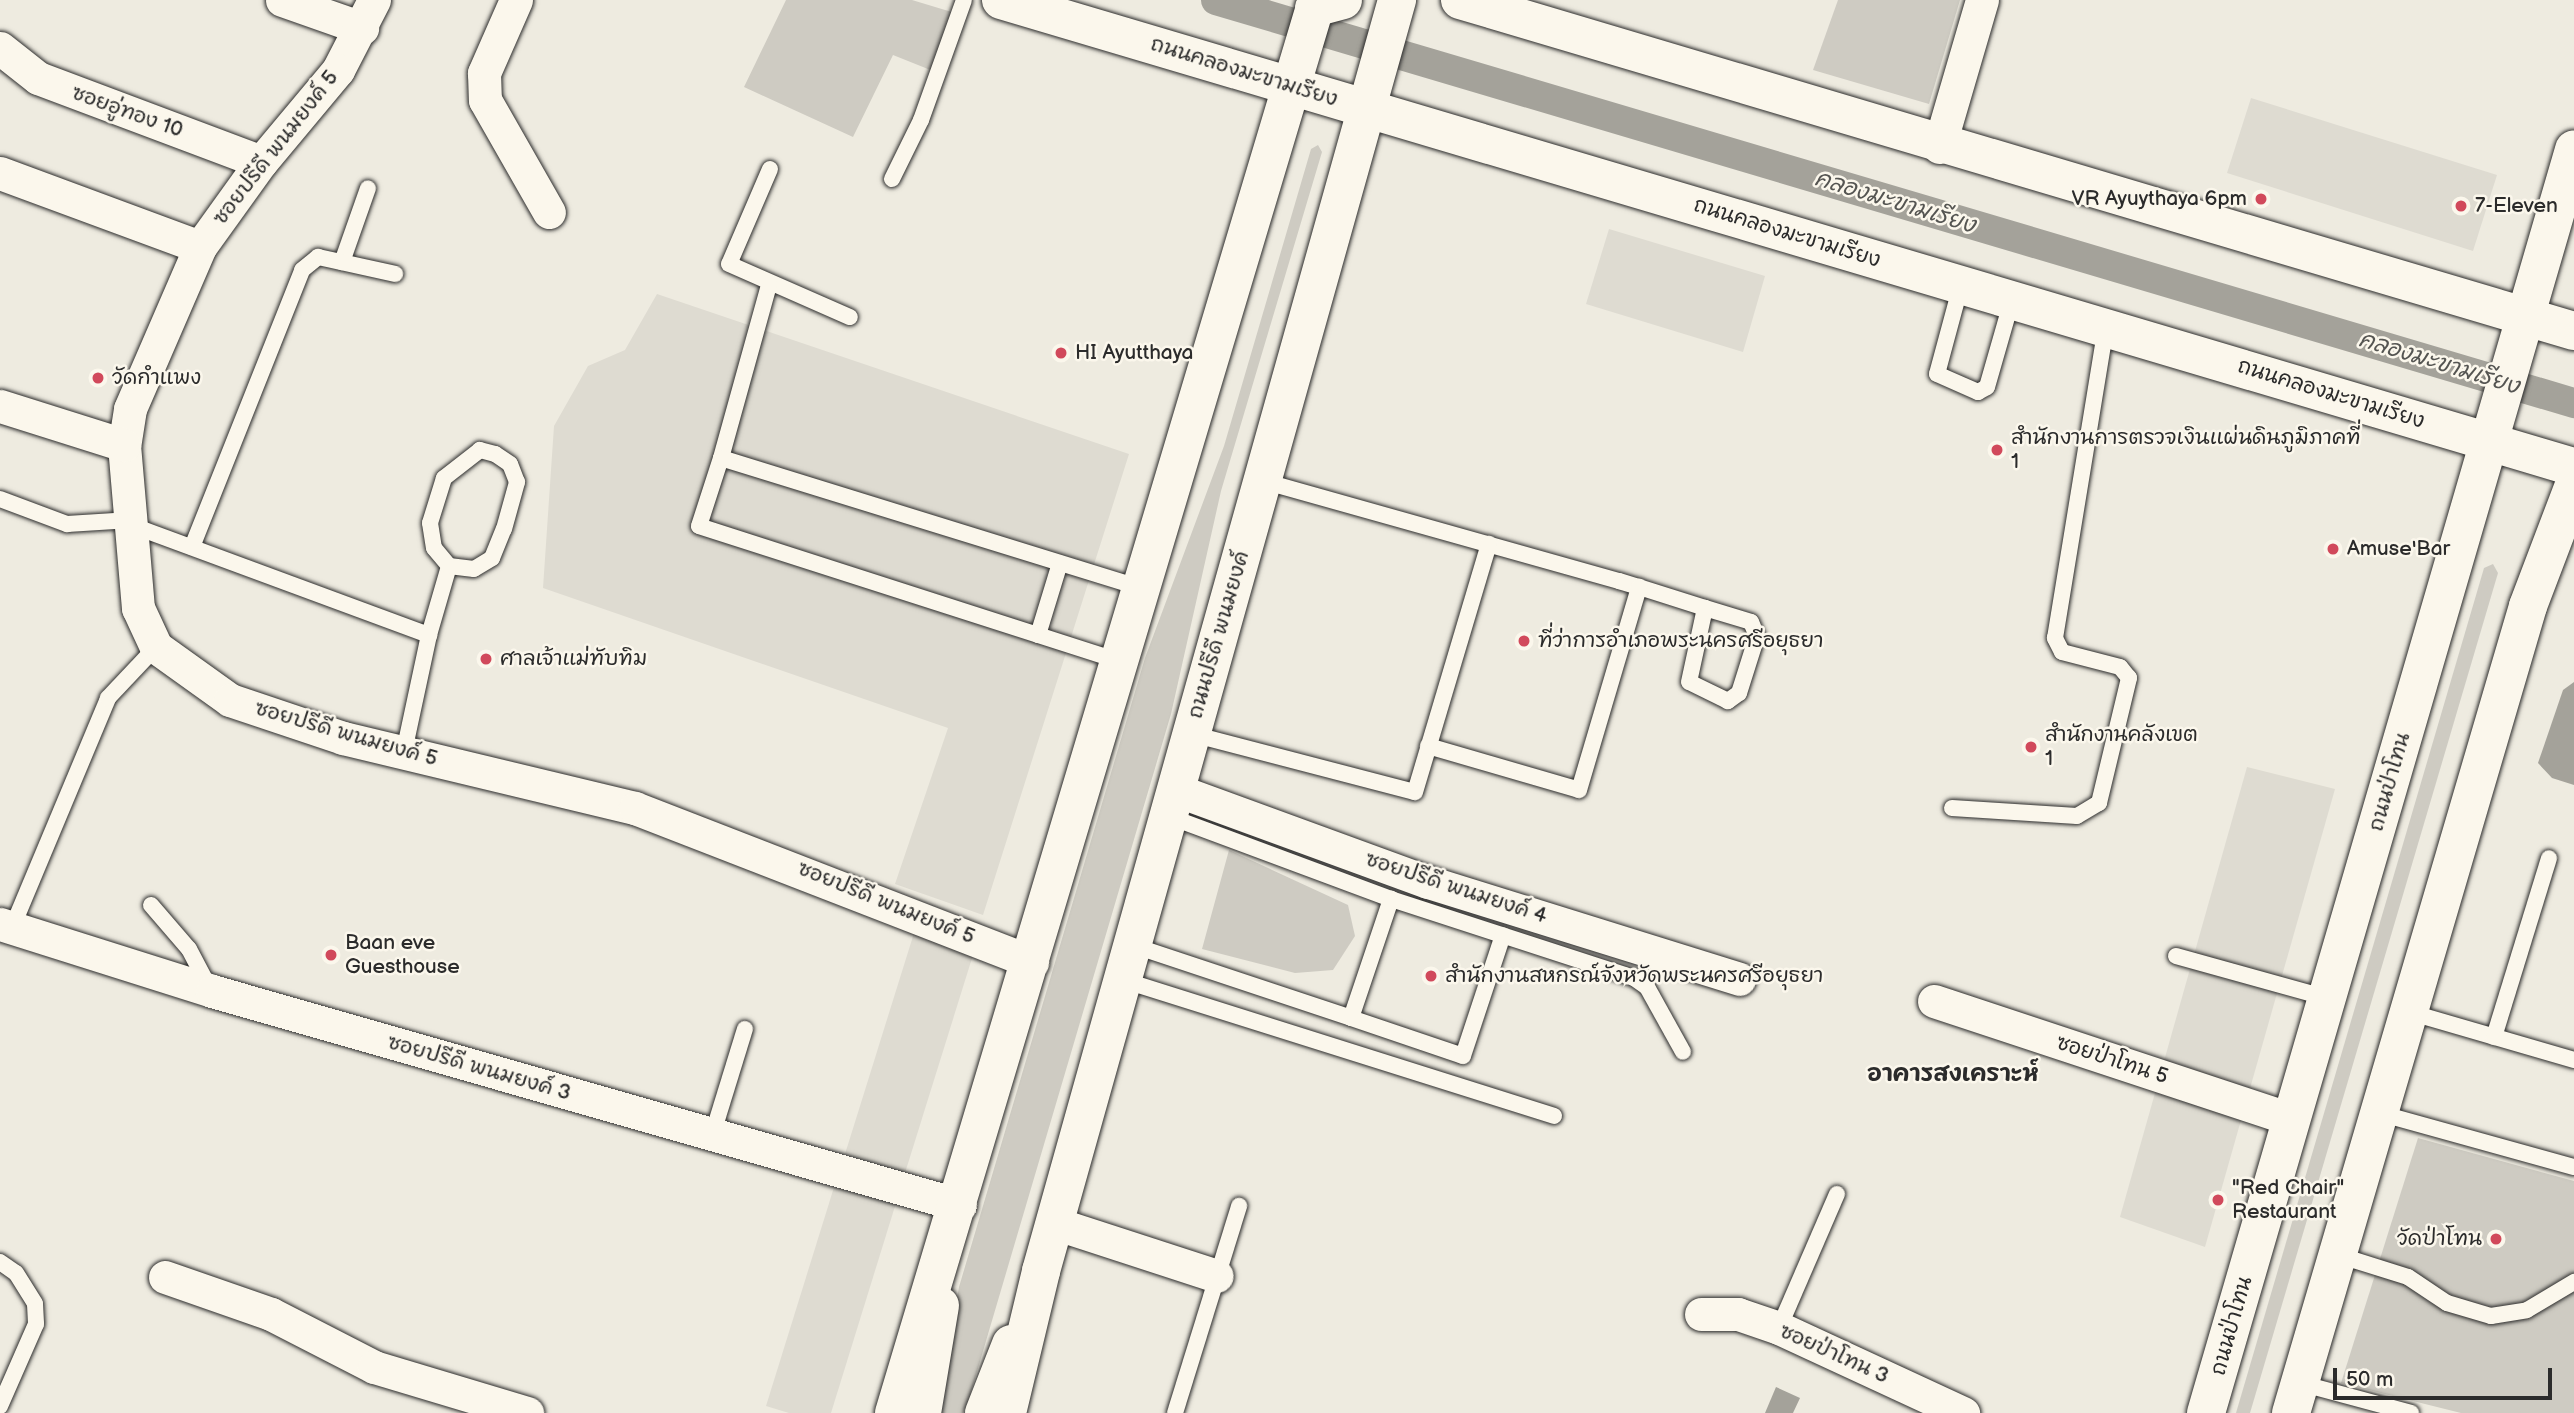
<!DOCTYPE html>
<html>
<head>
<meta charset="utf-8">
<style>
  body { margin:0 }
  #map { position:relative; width:2574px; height:1413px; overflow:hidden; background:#eeebe0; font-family:"Balsamiq Sans","Playpen Sans Thai",sans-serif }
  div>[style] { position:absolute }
  .built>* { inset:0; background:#dedbd1 }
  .green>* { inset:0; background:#cecbc2 }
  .water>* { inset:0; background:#a4a29a }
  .canal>* { height:30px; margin:-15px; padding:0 15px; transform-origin:15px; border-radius:15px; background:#a4a29a }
  .roads { filter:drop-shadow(0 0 2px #2b2b2b) drop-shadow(0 0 2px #2b2b2b) }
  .service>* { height:16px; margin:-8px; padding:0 8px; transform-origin:8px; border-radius:8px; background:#fbf7ec }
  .minor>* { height:33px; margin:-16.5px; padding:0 16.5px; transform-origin:16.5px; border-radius:16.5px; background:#fbf7ec }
  .tertiary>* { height:38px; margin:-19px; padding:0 19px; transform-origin:19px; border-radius:19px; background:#fbf7ec }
  .secondary>* { height:38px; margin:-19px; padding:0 19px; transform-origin:19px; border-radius:19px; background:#fbf7ec }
  .primary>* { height:38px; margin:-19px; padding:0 19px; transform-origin:19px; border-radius:19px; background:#fbf7ec }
  .dots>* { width:19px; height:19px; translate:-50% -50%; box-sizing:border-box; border:4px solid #fbf7ec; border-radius:50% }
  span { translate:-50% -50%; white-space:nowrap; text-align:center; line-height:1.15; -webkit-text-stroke:5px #fbf7ec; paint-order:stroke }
  .street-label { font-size:21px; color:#2b2b2b }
  .poi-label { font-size:21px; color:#2b2b2b }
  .right { translate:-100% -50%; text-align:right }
  .left { translate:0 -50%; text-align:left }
  .water-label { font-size:23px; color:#555552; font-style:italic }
  .neighbourhood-label { font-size:23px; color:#2b2b2b; font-weight:700 }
  .scale { position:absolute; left:2333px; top:1368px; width:219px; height:32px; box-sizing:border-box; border:4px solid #2b2b2b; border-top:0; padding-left:9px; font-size:21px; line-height:24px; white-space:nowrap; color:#2b2b2b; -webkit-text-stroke:5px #fbf7ec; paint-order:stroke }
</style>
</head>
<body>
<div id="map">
  <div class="built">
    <i style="clip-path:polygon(2251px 98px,2497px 175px,2473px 251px,2227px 173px)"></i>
    <i style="clip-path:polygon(1609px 229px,1765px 276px,1743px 352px,1586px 304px)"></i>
    <i style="clip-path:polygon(657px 294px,1129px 454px,983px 915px,895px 884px,948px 728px,543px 588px,554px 426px,588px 366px,625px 350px)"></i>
    <i style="clip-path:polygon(2247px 767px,2335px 789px,2205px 1247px,2120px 1217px)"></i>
    <i style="clip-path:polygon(914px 933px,973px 955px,905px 1173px,845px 1154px)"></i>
    <i style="clip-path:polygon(835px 1184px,896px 1203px,831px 1413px,789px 1413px,766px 1406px)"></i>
  </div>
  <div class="green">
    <i style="clip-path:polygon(786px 0,912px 0,955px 13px,933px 71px,893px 55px,853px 137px,744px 87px)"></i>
    <i style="clip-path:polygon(1838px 0,1960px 0,1929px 104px,1813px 70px)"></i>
    <i style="clip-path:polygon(1318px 145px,1322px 152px,1221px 491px,1171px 714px,968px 1402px,963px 1413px,937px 1413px,959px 1287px,1145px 658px,1224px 446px,1311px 149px)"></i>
    <i style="clip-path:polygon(2493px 564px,2498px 573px,2250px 1413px,2236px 1413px,2484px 568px)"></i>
    <i style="clip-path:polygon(1229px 850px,1348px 905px,1355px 936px,1333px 970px,1295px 973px,1202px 949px)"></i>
    <i style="clip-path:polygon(2418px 1138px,2574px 1181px,2574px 1413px,2461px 1413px,2341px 1383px)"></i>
  </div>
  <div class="water">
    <i style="clip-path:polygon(2574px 682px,2574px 785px,2552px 778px,2538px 763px,2563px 690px)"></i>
    <i style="clip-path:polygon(1776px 1387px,1800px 1398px,1793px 1413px,1765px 1413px)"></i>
  </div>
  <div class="canal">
    <i style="left:1216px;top:0;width:1417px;rotate:16.53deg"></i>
  </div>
  <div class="roads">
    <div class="service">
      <i style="left:770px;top:169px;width:103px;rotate:113.3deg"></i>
      <i style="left:729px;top:264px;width:132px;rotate:23.7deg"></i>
      <i style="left:892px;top:179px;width:66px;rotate:-63.8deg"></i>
      <i style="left:921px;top:120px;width:127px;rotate:-70.3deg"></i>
      <i style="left:342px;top:262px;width:78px;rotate:-70.6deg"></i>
      <i style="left:1961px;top:285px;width:92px;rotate:105.1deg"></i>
      <i style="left:1937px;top:374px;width:45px;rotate:23.7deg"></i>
      <i style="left:1978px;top:392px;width:10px;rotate:-29deg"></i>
      <i style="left:1987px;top:387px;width:91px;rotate:-74deg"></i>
      <i style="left:721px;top:458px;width:180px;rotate:-74.5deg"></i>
      <i style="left:1263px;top:481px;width:370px;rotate:15.7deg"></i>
      <i style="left:1619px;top:581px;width:21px;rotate:17deg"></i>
      <i style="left:1639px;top:587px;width:69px;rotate:17.7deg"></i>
      <i style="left:1705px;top:608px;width:48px;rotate:16.9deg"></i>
      <i style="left:1751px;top:622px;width:15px;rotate:67deg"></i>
      <i style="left:1757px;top:636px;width:60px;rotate:107.5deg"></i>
      <i style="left:1739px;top:693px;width:14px;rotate:144deg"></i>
      <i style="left:1728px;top:701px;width:43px;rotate:-154deg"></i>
      <i style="left:1689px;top:682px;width:76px;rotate:-77.8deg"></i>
      <i style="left:0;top:499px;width:72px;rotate:20.5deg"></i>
      <i style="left:67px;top:524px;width:64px;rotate:-3.6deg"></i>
      <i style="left:131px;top:525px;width:318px;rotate:20.3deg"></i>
      <i style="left:429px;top:635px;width:120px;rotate:102.1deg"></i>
      <i style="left:192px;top:547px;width:298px;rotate:-68.3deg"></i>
      <i style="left:302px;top:270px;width:21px;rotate:-39deg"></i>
      <i style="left:318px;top:257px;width:79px;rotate:12.4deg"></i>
      <i style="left:429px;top:635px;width:72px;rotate:-73.8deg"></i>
      <i style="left:449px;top:566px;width:25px;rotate:7deg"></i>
      <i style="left:474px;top:569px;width:21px;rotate:-31deg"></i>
      <i style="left:492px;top:558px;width:31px;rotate:-68deg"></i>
      <i style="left:504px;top:529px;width:49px;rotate:-74.5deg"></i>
      <i style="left:517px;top:482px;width:19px;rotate:-111deg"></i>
      <i style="left:510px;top:464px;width:18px;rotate:-146deg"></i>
      <i style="left:495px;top:454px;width:16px;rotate:-165deg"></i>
      <i style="left:480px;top:450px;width:46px;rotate:142.1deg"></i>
      <i style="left:444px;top:478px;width:47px;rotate:107.3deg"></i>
      <i style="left:430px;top:523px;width:25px;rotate:81deg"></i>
      <i style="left:434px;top:548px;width:23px;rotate:50deg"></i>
      <i style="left:1038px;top:635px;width:75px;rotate:-73deg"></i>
      <i style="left:1119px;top:661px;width:441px;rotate:-162.2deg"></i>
      <i style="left:699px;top:526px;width:71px;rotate:-72.1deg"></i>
      <i style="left:721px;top:458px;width:442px;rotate:17.2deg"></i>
      <i style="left:1192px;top:734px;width:230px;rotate:14.6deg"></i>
      <i style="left:1415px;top:792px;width:259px;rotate:-73.4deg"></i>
      <i style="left:1428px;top:746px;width:157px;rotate:16.2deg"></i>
      <i style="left:1579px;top:790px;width:212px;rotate:-73.5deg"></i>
      <i style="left:1952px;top:808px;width:125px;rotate:3.7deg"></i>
      <i style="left:2077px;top:816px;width:26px;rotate:-31deg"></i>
      <i style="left:2099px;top:803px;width:129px;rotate:-76.5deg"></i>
      <i style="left:2129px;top:678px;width:14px;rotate:-129deg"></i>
      <i style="left:2120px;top:667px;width:60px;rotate:-165.5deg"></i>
      <i style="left:2062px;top:652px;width:16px;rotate:-117deg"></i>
      <i style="left:2055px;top:638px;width:314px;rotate:-80.7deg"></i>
      <i style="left:1391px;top:899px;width:256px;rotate:18deg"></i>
      <i style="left:1634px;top:978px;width:16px;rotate:35deg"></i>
      <i style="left:1647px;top:987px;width:74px;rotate:61deg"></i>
      <i style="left:151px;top:905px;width:58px;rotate:49.2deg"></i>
      <i style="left:189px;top:949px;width:45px;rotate:62.3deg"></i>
      <i style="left:12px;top:928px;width:249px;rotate:-67.3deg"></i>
      <i style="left:108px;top:698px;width:70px;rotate:-46.7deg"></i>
      <i style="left:1132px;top:945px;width:231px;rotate:18.4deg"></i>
      <i style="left:1351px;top:1018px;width:126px;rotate:-71.4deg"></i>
      <i style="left:1391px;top:899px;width:238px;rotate:-159.6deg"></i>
      <i style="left:2176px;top:956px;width:157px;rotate:15.5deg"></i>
      <i style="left:1123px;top:980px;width:452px;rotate:17.5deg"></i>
      <i style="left:2409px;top:1012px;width:172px;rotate:16.2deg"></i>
      <i style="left:1351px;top:1018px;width:118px;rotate:18.7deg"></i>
      <i style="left:1463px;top:1056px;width:127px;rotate:-71.7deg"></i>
      <i style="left:2494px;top:1037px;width:187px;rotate:-72.9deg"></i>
      <i style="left:2379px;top:1113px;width:202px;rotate:15.5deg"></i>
      <i style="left:712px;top:1136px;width:112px;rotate:-72.9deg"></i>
      <i style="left:2338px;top:1255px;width:73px;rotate:17.4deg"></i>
      <i style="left:2408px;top:1277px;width:47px;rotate:33.7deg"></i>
      <i style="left:2447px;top:1303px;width:46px;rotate:16.5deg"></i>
      <i style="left:2491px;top:1316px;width:36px;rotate:-9deg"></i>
      <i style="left:2527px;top:1310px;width:55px;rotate:-30.8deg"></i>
      <i style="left:0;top:1262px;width:19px;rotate:35deg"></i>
      <i style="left:16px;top:1273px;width:36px;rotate:58deg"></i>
      <i style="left:35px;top:1304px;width:20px;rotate:87deg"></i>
      <i style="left:36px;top:1324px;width:90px;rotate:113.7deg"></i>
      <i style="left:1779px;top:1328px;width:146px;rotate:-66.6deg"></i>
      <i style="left:2300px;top:1383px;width:115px;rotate:15.1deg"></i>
      <i style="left:1175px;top:1413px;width:217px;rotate:-72.8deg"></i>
    </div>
    <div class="minor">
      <i style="left:282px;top:0;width:85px;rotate:19.3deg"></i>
      <i style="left:374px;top:0;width:79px;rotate:117.2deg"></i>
      <i style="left:338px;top:70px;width:120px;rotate:129.9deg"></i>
      <i style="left:261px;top:162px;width:105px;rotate:125.7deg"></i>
      <i style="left:200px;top:247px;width:176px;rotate:113.4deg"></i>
      <i style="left:130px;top:409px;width:36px;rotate:99deg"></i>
      <i style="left:124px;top:445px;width:164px;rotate:85.1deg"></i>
      <i style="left:138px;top:608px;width:43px;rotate:65.2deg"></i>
      <i style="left:156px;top:647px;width:91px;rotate:35.6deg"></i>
      <i style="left:230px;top:700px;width:119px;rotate:18.6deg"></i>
      <i style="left:343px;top:738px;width:300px;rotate:13.5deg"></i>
      <i style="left:635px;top:808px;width:426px;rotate:21.2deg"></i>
      <i style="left:516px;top:0;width:80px;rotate:113.7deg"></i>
      <i style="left:484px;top:73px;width:27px;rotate:88deg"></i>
      <i style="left:485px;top:100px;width:129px;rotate:60.3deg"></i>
      <i style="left:0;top:48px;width:48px;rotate:38.3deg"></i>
      <i style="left:38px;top:78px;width:238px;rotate:20.6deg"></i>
      <i style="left:1939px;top:147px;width:153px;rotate:-73.7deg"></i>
      <i style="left:0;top:173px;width:213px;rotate:20.3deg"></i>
      <i style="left:0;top:406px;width:130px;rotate:17.5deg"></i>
      <i style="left:1176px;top:790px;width:268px;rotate:20.1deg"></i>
      <i style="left:1428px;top:882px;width:326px;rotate:17.3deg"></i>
      <i style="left:0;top:924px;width:222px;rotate:17.5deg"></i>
      <i style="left:212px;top:991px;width:778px;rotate:15.97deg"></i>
      <i style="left:1934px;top:1001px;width:376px;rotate:18.3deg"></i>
      <i style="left:1054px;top:1223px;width:171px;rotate:18deg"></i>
      <i style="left:165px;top:1277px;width:112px;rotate:19.2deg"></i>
      <i style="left:271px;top:1314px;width:116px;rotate:27.2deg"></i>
      <i style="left:374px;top:1367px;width:160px;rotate:16.7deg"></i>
      <i style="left:1701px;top:1314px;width:37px"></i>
      <i style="left:1738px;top:1314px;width:43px;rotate:18.9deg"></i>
      <i style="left:1779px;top:1328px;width:203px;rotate:24.8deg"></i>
    </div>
    <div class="tertiary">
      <i style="left:1001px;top:0;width:1641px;rotate:16.54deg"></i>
      <i style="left:1460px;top:0;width:1162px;rotate:16.55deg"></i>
      <i style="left:1314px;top:8px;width:30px;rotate:-15deg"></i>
      <i style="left:2206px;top:1413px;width:1316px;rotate:-73.76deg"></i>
      <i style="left:2291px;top:1413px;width:841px;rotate:-73.63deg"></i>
      <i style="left:2528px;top:606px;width:129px;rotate:-69.2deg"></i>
    </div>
    <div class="secondary">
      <i style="left:922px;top:1413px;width:109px;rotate:-80.5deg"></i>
      <i style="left:984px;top:1413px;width:74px;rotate:-68.6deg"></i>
    </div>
    <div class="primary">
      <i style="left:894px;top:1413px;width:1475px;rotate:-73.33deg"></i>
      <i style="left:1007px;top:1413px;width:146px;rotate:-76.5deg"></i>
      <i style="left:1041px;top:1271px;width:1320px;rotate:-74.35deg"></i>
    </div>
  </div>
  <div class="dots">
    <i style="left:2261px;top:199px;background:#d1495b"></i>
    <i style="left:2461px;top:206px;background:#d1495b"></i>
    <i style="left:1061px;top:353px;background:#d1495b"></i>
    <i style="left:98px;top:378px;background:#d1495b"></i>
    <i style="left:1997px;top:450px;background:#d1495b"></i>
    <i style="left:2333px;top:549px;background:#d1495b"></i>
    <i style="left:1524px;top:641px;background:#d1495b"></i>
    <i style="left:486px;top:659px;background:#d1495b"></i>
    <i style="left:2031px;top:747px;background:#d1495b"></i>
    <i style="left:331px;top:955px;background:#d1495b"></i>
    <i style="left:1431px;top:976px;background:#d1495b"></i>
    <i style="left:2218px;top:1200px;background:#d1495b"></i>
    <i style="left:2496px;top:1239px;background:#d1495b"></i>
  </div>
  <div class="street-label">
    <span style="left:1244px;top:72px;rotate:17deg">ถนนคลองมะขามเรียง</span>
    <span style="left:127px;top:112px;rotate:20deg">ซอยอู่ทอง 10</span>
    <span style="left:276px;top:148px;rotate:-52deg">ซอยปรีดี พนมยงค์ 5</span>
    <span style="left:1787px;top:233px;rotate:17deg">ถนนคลองมะขามเรียง</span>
    <span style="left:2331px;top:394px;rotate:17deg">ถนนคลองมะขามเรียง</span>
    <span style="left:1219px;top:635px;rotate:-74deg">ถนนปรีดี พนมยงค์</span>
    <span style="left:346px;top:734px;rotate:16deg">ซอยปรีดี พนมยงค์ 5</span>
    <span style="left:2390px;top:782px;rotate:-74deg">ถนนป่าโทน</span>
    <span style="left:1456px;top:888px;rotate:18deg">ซอยปรีดี พนมยงค์ 4</span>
    <span style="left:886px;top:903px;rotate:22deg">ซอยปรีดี พนมยงค์ 5</span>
    <span style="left:2112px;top:1060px;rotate:18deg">ซอยป่าโทน 5</span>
    <span style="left:479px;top:1068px;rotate:16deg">ซอยปรีดี พนมยงค์ 3</span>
    <span style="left:2232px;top:1326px;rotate:-74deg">ถนนป่าโทน</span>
    <span style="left:1834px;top:1354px;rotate:24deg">ซอยป่าโทน 3</span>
  </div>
  <div class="poi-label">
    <span class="right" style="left:2247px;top:199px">VR Ayuythaya 6pm</span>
    <span class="left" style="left:2475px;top:206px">7-Eleven</span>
    <span class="left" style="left:1075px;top:353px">HI Ayutthaya</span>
    <span class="left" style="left:112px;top:378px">วัดกำแพง</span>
    <span class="left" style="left:2011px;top:450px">สำนักงานการตรวจเงินแผ่นดินภูมิภาคที่<br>1</span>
    <span class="left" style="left:2347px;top:549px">Amuse'Bar</span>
    <span class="left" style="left:1538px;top:641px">ที่ว่าการอำเภอพระนครศรีอยุธยา</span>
    <span class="left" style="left:500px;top:659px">ศาลเจ้าแม่ทับทิม</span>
    <span class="left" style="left:2045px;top:747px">สำนักงานคลังเขต<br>1</span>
    <span class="left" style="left:345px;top:955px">Baan eve<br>Guesthouse</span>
    <span class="left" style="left:1445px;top:976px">สํานักงานสหกรณ์จังหวัดพระนครศรีอยุธยา</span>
    <span class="left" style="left:2232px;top:1200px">"Red Chair"<br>Restaurant</span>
    <span class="right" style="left:2482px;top:1239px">วัดป่าโทน</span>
  </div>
  <div class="water-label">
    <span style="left:1895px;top:202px;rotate:17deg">คลองมะขามเรียง</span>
    <span style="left:2439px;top:363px;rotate:17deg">คลองมะขามเรียง</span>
  </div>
  <div class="neighbourhood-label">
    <span style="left:1953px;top:1074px">อาคารสงเคราะห์</span>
  </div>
  <div class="scale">50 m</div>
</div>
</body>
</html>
